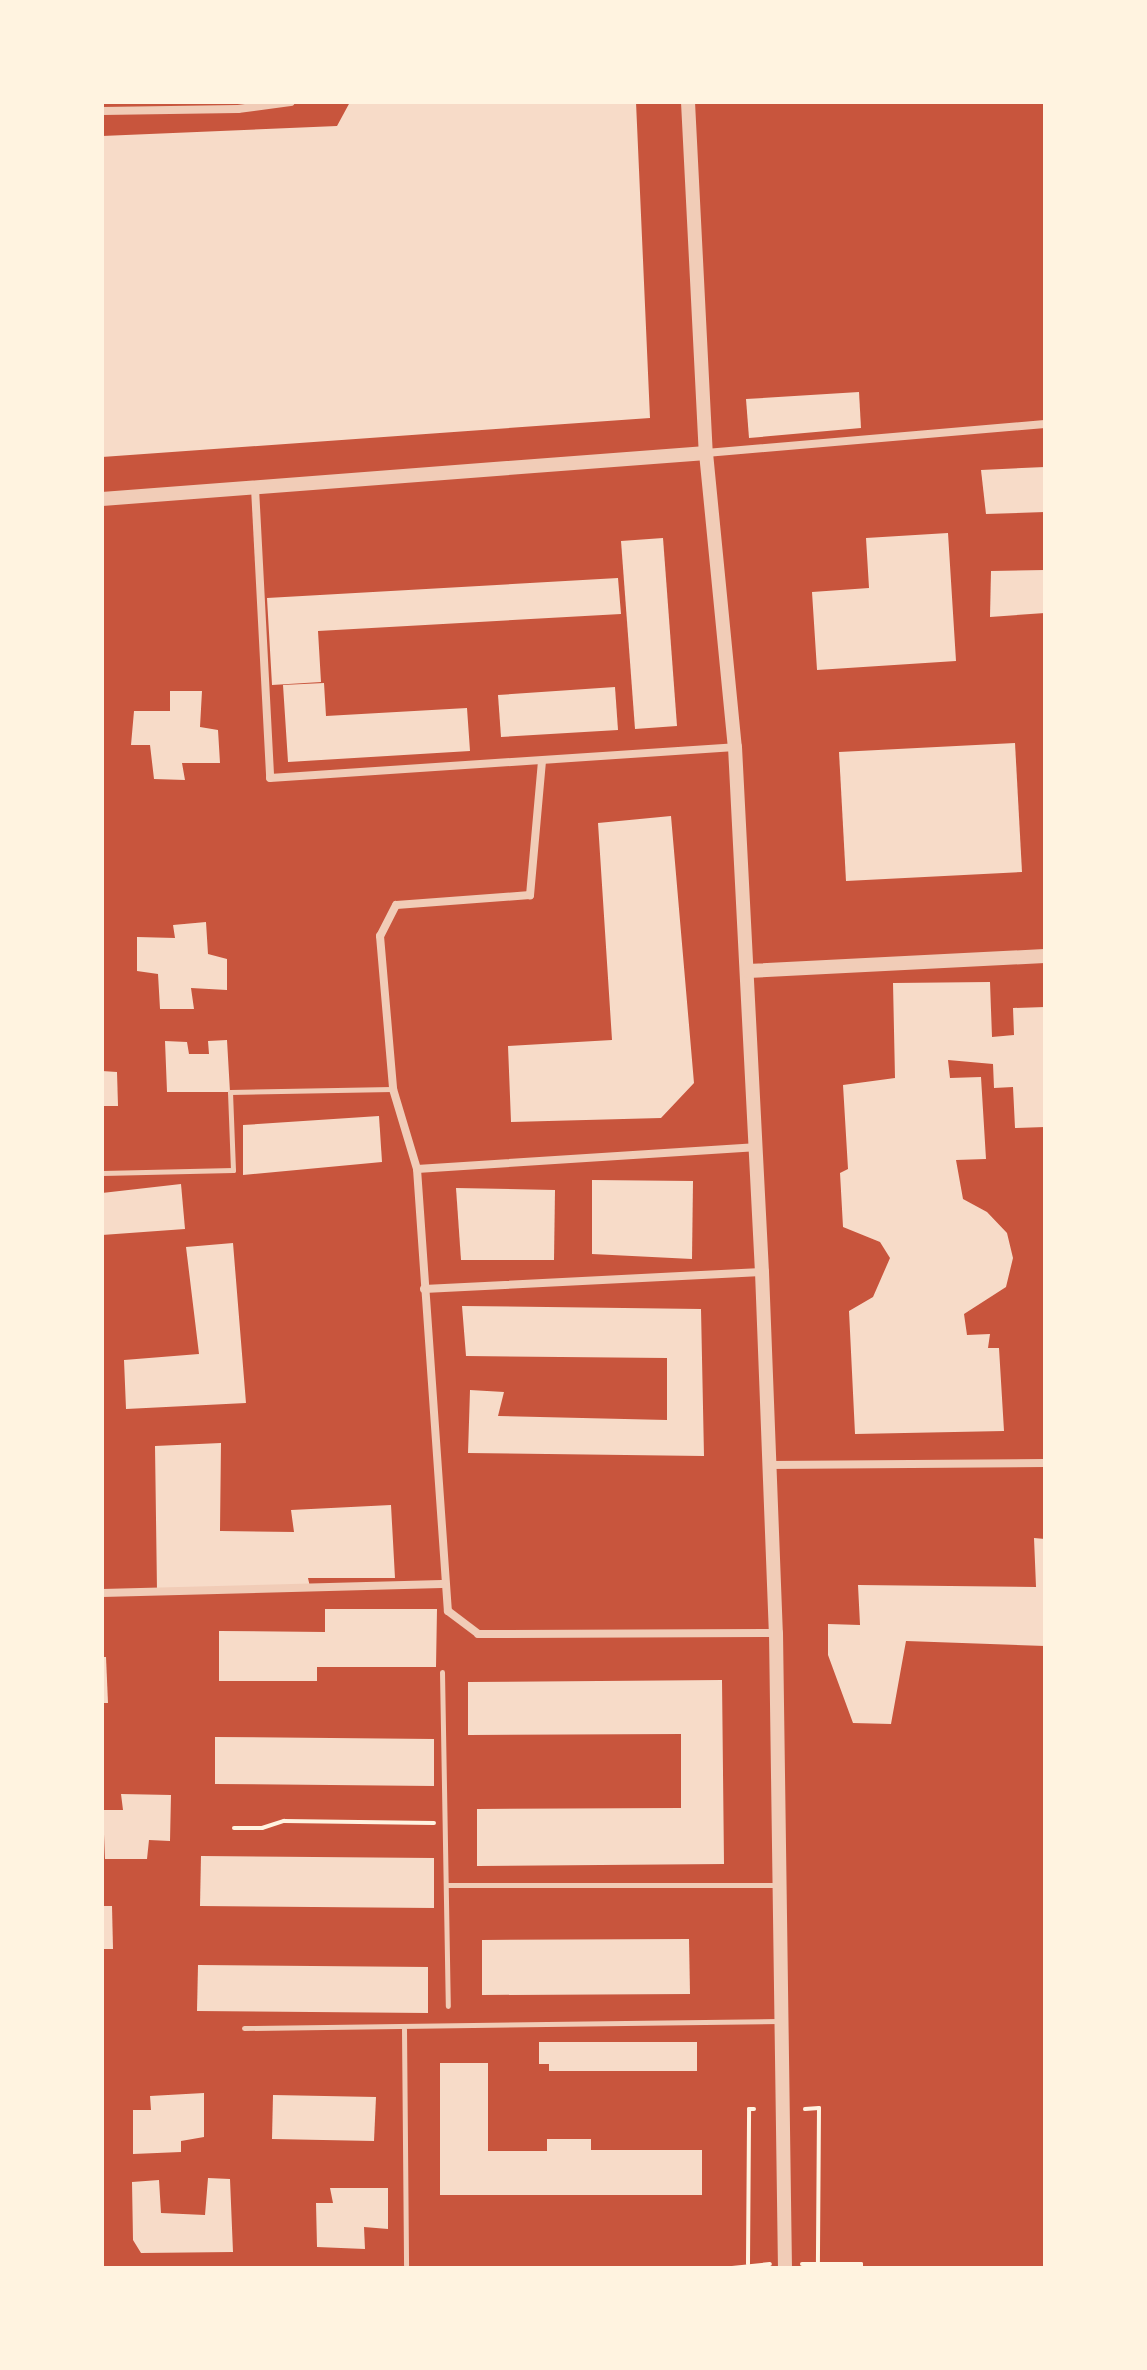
<!DOCTYPE html>
<html>
<head>
<meta charset="utf-8">
<style>
  body { margin:0 }
  #map { position:relative; width:1147px; height:2370px; overflow:hidden; background:#c8553d; font-family:"Roboto Condensed",sans-serif }
  div>[style] { position:absolute }
  .building>* { inset:0; background:#f7dbc8 }
  .path>* { height:4px; margin:-2px; padding:0 2px; transform-origin:2px; border-radius:2px; background:#fff3e0 }
  .service>* { height:5px; margin:-2.5px; padding:0 2.5px; transform-origin:2.5px; border-radius:2.5px; background:#f1ccb7 }
  .minor>* { height:8px; margin:-4px; padding:0 4px; transform-origin:4px; border-radius:4px; background:#f1ccb7 }
  .tertiary>* { height:14px; margin:-7px; padding:0 7px; transform-origin:7px; border-radius:7px; background:#f1ccb7 }
  span { translate:-50% -50%; white-space:nowrap; text-align:center; line-height:1.15; -webkit-text-stroke:6px #fff3e0; paint-order:stroke }
  .frame { position:absolute; inset:0; border:104px solid #fff3e0; pointer-events:none }
</style>
</head>
<body>
<div id="map">
  <div class="building">
    <i style="clip-path:polygon(350px 102px,636px 102px,650px 418px,102px 457px,102px 136px,337px 126px)"></i>
    <i style="clip-path:polygon(859px 392px,861px 428px,749px 438px,746px 399px)"></i>
    <i style="clip-path:polygon(1045px 467px,1045px 512px,986px 514px,981px 470px)"></i>
    <i style="clip-path:polygon(948px 533px,956px 661px,817px 670px,812px 592px,869px 588px,866px 538px)"></i>
    <i style="clip-path:polygon(663px 538px,677px 726px,635px 729px,621px 541px)"></i>
    <i style="clip-path:polygon(1045px 570px,1045px 613px,990px 617px,991px 571px)"></i>
    <i style="clip-path:polygon(618px 578px,621px 614px,318px 631px,321px 682px,272px 685px,267px 598px)"></i>
    <i style="clip-path:polygon(324px 683px,326px 716px,467px 708px,470px 751px,288px 762px,283px 685px)"></i>
    <i style="clip-path:polygon(615px 687px,618px 730px,501px 737px,498px 695px)"></i>
    <i style="clip-path:polygon(170px 691px,202px 691px,200px 727px,218px 730px,220px 763px,182px 763px,185px 780px,154px 779px,150px 745px,131px 745px,134px 711px,170px 711px)"></i>
    <i style="clip-path:polygon(1015px 743px,1022px 872px,846px 881px,839px 752px)"></i>
    <i style="clip-path:polygon(671px 816px,694px 1083px,661px 1118px,511px 1122px,508px 1046px,612px 1040px,598px 823px)"></i>
    <i style="clip-path:polygon(206px 922px,208px 954px,227px 959px,227px 990px,191px 988px,194px 1009px,160px 1009px,158px 974px,137px 971px,137px 937px,175px 938px,173px 925px)"></i>
    <i style="clip-path:polygon(990px 982px,992px 1037px,1014px 1035px,1013px 1008px,1045px 1007px,1045px 1127px,1015px 1128px,1013px 1087px,994px 1088px,993px 1064px,948px 1060px,950px 1078px,981px 1077px,986px 1159px,956px 1160px,963px 1199px,987px 1212px,1007px 1233px,1013px 1258px,1006px 1287px,964px 1314px,967px 1335px,990px 1334px,988px 1348px,999px 1348px,1004px 1431px,855px 1434px,849px 1311px,873px 1297px,890px 1258px,880px 1242px,843px 1227px,840px 1173px,848px 1169px,843px 1085px,895px 1078px,893px 983px)"></i>
    <i style="clip-path:polygon(227px 1040px,230px 1092px,167px 1092px,165px 1041px,187px 1042px,189px 1054px,209px 1054px,208px 1041px)"></i>
    <i style="clip-path:polygon(102px 1071px,117px 1072px,118px 1106px,102px 1106px)"></i>
    <i style="clip-path:polygon(379px 1116px,382px 1162px,243px 1175px,243px 1125px)"></i>
    <i style="clip-path:polygon(592px 1180px,693px 1181px,692px 1259px,592px 1254px)"></i>
    <i style="clip-path:polygon(181px 1184px,185px 1229px,102px 1235px,102px 1193px)"></i>
    <i style="clip-path:polygon(456px 1188px,555px 1190px,554px 1260px,461px 1260px)"></i>
    <i style="clip-path:polygon(233px 1243px,246px 1403px,126px 1409px,124px 1360px,199px 1354px,186px 1247px)"></i>
    <i style="clip-path:polygon(462px 1306px,701px 1309px,704px 1456px,468px 1453px,470px 1390px,504px 1392px,498px 1416px,667px 1420px,667px 1358px,466px 1356px)"></i>
    <i style="clip-path:polygon(221px 1443px,220px 1531px,294px 1532px,291px 1510px,391px 1505px,395px 1578px,308px 1578px,310px 1587px,157px 1591px,155px 1446px)"></i>
    <i style="clip-path:polygon(1034px 1538px,1045px 1539px,1045px 1646px,906px 1641px,891px 1724px,853px 1723px,828px 1655px,828px 1624px,860px 1625px,858px 1585px,1036px 1587px)"></i>
    <i style="clip-path:polygon(325px 1609px,437px 1609px,436px 1667px,317px 1667px,317px 1681px,219px 1681px,219px 1631px,325px 1632px)"></i>
    <i style="clip-path:polygon(102px 1657px,106px 1657px,108px 1703px,102px 1703px)"></i>
    <i style="clip-path:polygon(722px 1680px,724px 1864px,477px 1866px,477px 1809px,681px 1808px,681px 1734px,468px 1735px,468px 1682px)"></i>
    <i style="clip-path:polygon(215px 1737px,434px 1739px,434px 1786px,215px 1784px)"></i>
    <i style="clip-path:polygon(121px 1794px,171px 1795px,170px 1841px,149px 1840px,147px 1859px,105px 1859px,103px 1810px,123px 1810px)"></i>
    <i style="clip-path:polygon(201px 1856px,434px 1858px,434px 1908px,200px 1906px)"></i>
    <i style="clip-path:polygon(102px 1906px,112px 1906px,113px 1949px,102px 1949px)"></i>
    <i style="clip-path:polygon(689px 1939px,690px 1994px,482px 1995px,482px 1940px)"></i>
    <i style="clip-path:polygon(198px 1965px,428px 1967px,428px 2013px,197px 2011px)"></i>
    <i style="clip-path:polygon(539px 2042px,697px 2042px,697px 2071px,549px 2071px,549px 2064px,539px 2064px)"></i>
    <i style="clip-path:polygon(440px 2063px,488px 2063px,488px 2151px,547px 2151px,547px 2139px,591px 2139px,591px 2150px,702px 2150px,702px 2195px,440px 2195px)"></i>
    <i style="clip-path:polygon(204px 2093px,204px 2137px,181px 2141px,181px 2152px,133px 2154px,133px 2110px,151px 2110px,150px 2096px)"></i>
    <i style="clip-path:polygon(273px 2095px,376px 2097px,374px 2141px,272px 2139px)"></i>
    <i style="clip-path:polygon(208px 2178px,230px 2179px,233px 2252px,141px 2253px,133px 2240px,132px 2182px,159px 2180px,161px 2213px,205px 2215px)"></i>
    <i style="clip-path:polygon(330px 2188px,388px 2188px,388px 2229px,364px 2227px,365px 2249px,317px 2247px,316px 2203px,333px 2203px)"></i>
  </div>
  <div class="path">
    <i style="left:234px;top:1828px;width:28px"></i>
    <i style="left:262px;top:1828px;width:23px;rotate:-18deg"></i>
    <i style="left:284px;top:1821px;width:150px;rotate:0.8deg"></i>
    <i style="left:805px;top:2109px;width:14px;rotate:-4deg"></i>
    <i style="left:819px;top:2108px;width:156px;rotate:90.4deg"></i>
    <i style="left:748px;top:2264px;width:155px;rotate:-89.6deg"></i>
    <i style="left:749px;top:2109px;width:5px"></i>
    <i style="left:802px;top:2264px;width:59px"></i>
    <i style="left:861px;top:2264px;width:4px;rotate:90deg"></i>
    <i style="left:732px;top:2268px;width:38px;rotate:-6deg"></i>
  </div>
  <div class="service">
    <i style="left:102px;top:1173px;width:131px;rotate:-1.3deg"></i>
    <i style="left:233px;top:1170px;width:78px;rotate:-92.2deg"></i>
    <i style="left:230px;top:1092px;width:162px;rotate:-1.1deg"></i>
    <i style="left:442px;top:1672px;width:334px;rotate:89deg"></i>
    <i style="left:446px;top:1885px;width:331px"></i>
    <i style="left:244px;top:2028px;width:535px;rotate:-0.75deg"></i>
    <i style="left:404px;top:2029px;width:239px;rotate:89.5deg"></i>
  </div>
  <div class="minor">
    <i style="left:102px;top:111px;width:136px;rotate:-0.8deg"></i>
    <i style="left:238px;top:109px;width:53px;rotate:-7.5deg"></i>
    <i style="left:706px;top:453px;width:340px;rotate:-4.9deg"></i>
    <i style="left:255px;top:488px;width:290px;rotate:87deg"></i>
    <i style="left:270px;top:778px;width:466px;rotate:-3.8deg"></i>
    <i style="left:542px;top:761px;width:135px;rotate:95.1deg"></i>
    <i style="left:530px;top:895px;width:134px;rotate:175.7deg"></i>
    <i style="left:396px;top:905px;width:35px;rotate:117deg"></i>
    <i style="left:380px;top:936px;width:154px;rotate:85.1deg"></i>
    <i style="left:393px;top:1089px;width:84px;rotate:73.3deg"></i>
    <i style="left:417px;top:1169px;width:443px;rotate:86deg"></i>
    <i style="left:448px;top:1611px;width:38px;rotate:37deg"></i>
    <i style="left:478px;top:1634px;width:298px;rotate:-0.2deg"></i>
    <i style="left:417px;top:1169px;width:338px;rotate:-3.7deg"></i>
    <i style="left:424px;top:1289px;width:338px;rotate:-2.9deg"></i>
    <i style="left:768px;top:1465px;width:277px;rotate:-0.4deg"></i>
    <i style="left:102px;top:1593px;width:340px;rotate:-1.5deg"></i>
  </div>
  <div class="tertiary">
    <i style="left:688px;top:102px;width:351px;rotate:87.1deg"></i>
    <i style="left:706px;top:453px;width:295px;rotate:84.4deg"></i>
    <i style="left:735px;top:747px;width:526px;rotate:87.06deg"></i>
    <i style="left:762px;top:1272px;width:361px;rotate:87.8deg"></i>
    <i style="left:776px;top:1633px;width:635px;rotate:89.19deg"></i>
    <i style="left:102px;top:499px;width:606px;rotate:-4.36deg"></i>
    <i style="left:748px;top:971px;width:297px;rotate:-2.9deg"></i>
  </div>
  <div class="frame"></div>
</div>
</body>
</html>
